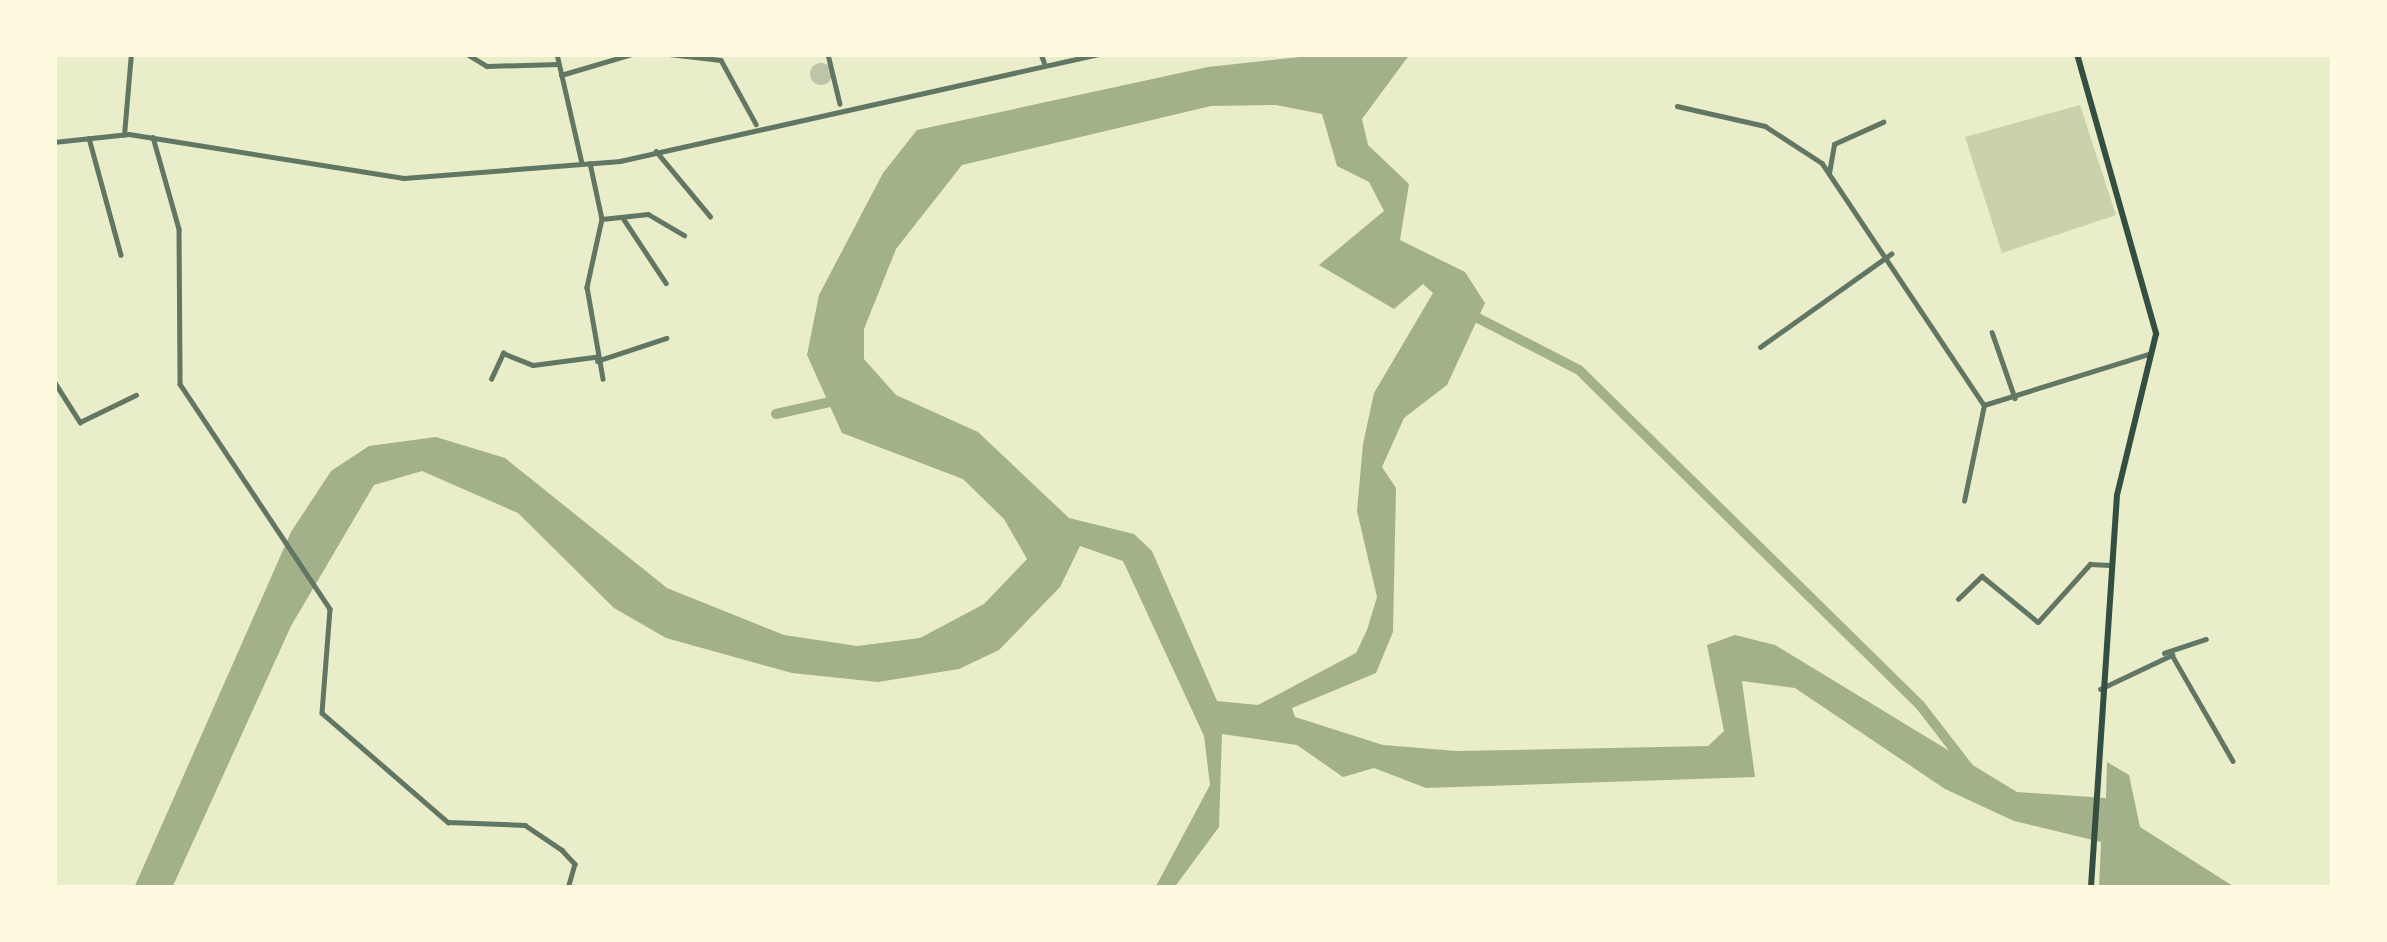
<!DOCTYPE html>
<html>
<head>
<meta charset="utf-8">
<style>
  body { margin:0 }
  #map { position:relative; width:2387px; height:942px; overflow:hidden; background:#e9edc9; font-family:Poppins,sans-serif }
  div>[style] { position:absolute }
  .green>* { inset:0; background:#cad2ad }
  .water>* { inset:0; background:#a3b18a }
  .canal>* { height:10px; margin:-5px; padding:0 5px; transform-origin:5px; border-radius:5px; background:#a3b18a }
  .building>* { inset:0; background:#bcc5a7 }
  .round { border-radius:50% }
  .minor>* { height:4.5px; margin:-2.25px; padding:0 2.25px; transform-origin:2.25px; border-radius:2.25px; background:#617663 }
  .tertiary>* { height:4.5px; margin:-2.25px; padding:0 2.25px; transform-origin:2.25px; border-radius:2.25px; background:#617663 }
  .secondary>* { height:6px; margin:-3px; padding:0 3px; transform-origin:3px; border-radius:3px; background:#344e41 }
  span { translate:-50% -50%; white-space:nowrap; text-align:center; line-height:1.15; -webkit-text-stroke:9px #fefae0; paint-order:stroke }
  .frame { position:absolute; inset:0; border:57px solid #fefae0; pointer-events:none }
</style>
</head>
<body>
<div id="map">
  <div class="green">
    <i style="clip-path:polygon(2080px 105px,2116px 215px,2002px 253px,1965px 137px)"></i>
  </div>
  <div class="water">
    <i style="clip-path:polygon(evenodd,1327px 54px,1410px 54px,1362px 119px,1368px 145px,1409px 184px,1400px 240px,1465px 272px,1485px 303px,1447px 385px,1404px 418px,1382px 467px,1396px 488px,1393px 632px,1376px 673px,1292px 708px,1295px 717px,1383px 745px,1457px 751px,1708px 746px,1724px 731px,1707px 645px,1735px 635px,1775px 645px,2017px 792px,2106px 798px,2107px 762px,2129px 775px,2140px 827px,2236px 888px,2099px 888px,2101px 842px,2014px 821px,1945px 789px,1795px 688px,1742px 681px,1755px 777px,1426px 788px,1374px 768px,1343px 777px,1297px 745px,1222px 734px,1219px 827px,1174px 888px,1155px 888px,1210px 785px,1204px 736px,1123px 561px,1080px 546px,1060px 587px,999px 650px,959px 669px,878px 682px,792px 673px,666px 638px,614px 608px,518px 513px,422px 471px,374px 485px,291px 626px,172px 888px,134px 888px,291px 532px,331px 471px,369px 446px,436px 437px,505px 458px,667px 588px,784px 635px,857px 646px,920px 638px,984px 604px,1027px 559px,1004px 519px,963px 479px,842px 433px,807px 355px,819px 295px,883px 173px,917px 130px,1208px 67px,1327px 54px,1276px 105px,1322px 114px,1337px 166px,1369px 182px,1384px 211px,1319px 265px,1394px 309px,1423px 284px,1433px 293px,1374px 393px,1363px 444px,1357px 511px,1377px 597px,1367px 630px,1356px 653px,1258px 705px,1217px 701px,1152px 551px,1134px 534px,1069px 518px,978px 432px,896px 395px,864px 359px,864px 329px,896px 249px,962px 165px,1211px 106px,1276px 105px)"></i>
  </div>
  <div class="canal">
    <i style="left:1472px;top:315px;width:120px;rotate:27.2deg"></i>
    <i style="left:1579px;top:370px;width:478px;rotate:44.5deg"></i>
    <i style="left:1920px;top:705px;width:83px;rotate:52.3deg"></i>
    <i style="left:776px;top:414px;width:65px;rotate:-12.5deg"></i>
  </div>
  <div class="building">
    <i class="round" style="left:810px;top:63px;width:22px;height:22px"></i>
  </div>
  <div class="minor">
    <i style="left:467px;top:54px;width:23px;rotate:31deg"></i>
    <i style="left:487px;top:66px;width:71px;rotate:-1.6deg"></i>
    <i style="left:557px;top:54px;width:112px;rotate:77.1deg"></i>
    <i style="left:669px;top:54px;width:52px;rotate:6.6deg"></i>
    <i style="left:721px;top:60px;width:73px;rotate:61.3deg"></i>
    <i style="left:828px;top:54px;width:51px;rotate:76.5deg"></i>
    <i style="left:1041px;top:54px;width:9px;rotate:69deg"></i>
    <i style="left:561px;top:75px;width:74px;rotate:-16.5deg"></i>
    <i style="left:1677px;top:106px;width:90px;rotate:12.8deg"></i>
    <i style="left:1765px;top:126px;width:68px;rotate:33deg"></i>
    <i style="left:1822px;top:163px;width:291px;rotate:56.2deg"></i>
    <i style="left:1984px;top:405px;width:173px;rotate:-17.2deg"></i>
    <i style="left:124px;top:135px;width:81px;rotate:-85.1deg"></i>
    <i style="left:153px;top:137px;width:96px;rotate:74.2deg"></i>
    <i style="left:179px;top:229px;width:155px;rotate:89.6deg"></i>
    <i style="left:180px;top:384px;width:270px;rotate:56.3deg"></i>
    <i style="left:330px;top:609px;width:104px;rotate:94.4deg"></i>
    <i style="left:322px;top:713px;width:167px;rotate:40.9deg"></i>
    <i style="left:448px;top:822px;width:77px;rotate:2.2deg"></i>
    <i style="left:525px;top:825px;width:45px;rotate:34deg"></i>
    <i style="left:562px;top:850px;width:19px;rotate:47deg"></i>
    <i style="left:575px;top:864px;width:25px;rotate:106deg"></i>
    <i style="left:89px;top:138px;width:121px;rotate:74.7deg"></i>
    <i style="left:656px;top:151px;width:85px;rotate:50.3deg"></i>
    <i style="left:590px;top:163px;width:57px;rotate:77.9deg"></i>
    <i style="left:602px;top:219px;width:70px;rotate:102.4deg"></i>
    <i style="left:587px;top:287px;width:93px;rotate:80.1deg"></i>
    <i style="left:1829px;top:173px;width:29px;rotate:-80deg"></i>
    <i style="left:1834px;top:144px;width:54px;rotate:-24.2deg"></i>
    <i style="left:623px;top:218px;width:78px;rotate:56.5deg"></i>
    <i style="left:602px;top:219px;width:46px;rotate:-6.2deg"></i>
    <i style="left:648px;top:214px;width:42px;rotate:30.3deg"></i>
    <i style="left:1992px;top:332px;width:70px;rotate:70.8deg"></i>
    <i style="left:1760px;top:347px;width:161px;rotate:-35.4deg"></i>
    <i style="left:597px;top:361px;width:73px;rotate:-18.4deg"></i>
    <i style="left:491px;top:379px;width:29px;rotate:-65deg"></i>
    <i style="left:503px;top:353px;width:32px;rotate:22deg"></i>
    <i style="left:533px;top:365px;width:63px;rotate:-7.4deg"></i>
    <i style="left:54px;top:381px;width:49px;rotate:57.6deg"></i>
    <i style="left:80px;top:422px;width:62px;rotate:-25.7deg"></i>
    <i style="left:1964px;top:501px;width:98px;rotate:-78.2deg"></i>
    <i style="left:1958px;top:599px;width:33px;rotate:-44deg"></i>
    <i style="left:1982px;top:576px;width:72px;rotate:39.4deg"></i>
    <i style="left:2038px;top:622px;width:78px;rotate:-48.1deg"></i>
    <i style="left:2090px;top:564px;width:20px;rotate:3deg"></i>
    <i style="left:2164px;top:653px;width:44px;rotate:-18.4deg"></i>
    <i style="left:2100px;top:689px;width:80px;rotate:-25.3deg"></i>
    <i style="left:2172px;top:655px;width:122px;rotate:60.1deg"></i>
  </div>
  <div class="tertiary">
    <i style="left:54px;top:142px;width:75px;rotate:-6.1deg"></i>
    <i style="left:129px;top:134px;width:278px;rotate:9.1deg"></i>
    <i style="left:404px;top:178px;width:217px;rotate:-4.5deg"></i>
    <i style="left:620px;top:161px;width:489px;rotate:-12.6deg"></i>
  </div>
  <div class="secondary">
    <i style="left:2077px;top:54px;width:291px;rotate:74.2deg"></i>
    <i style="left:2156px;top:334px;width:166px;rotate:103.6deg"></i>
    <i style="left:2117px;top:495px;width:394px;rotate:93.8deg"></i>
  </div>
  <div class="frame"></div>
</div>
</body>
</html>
